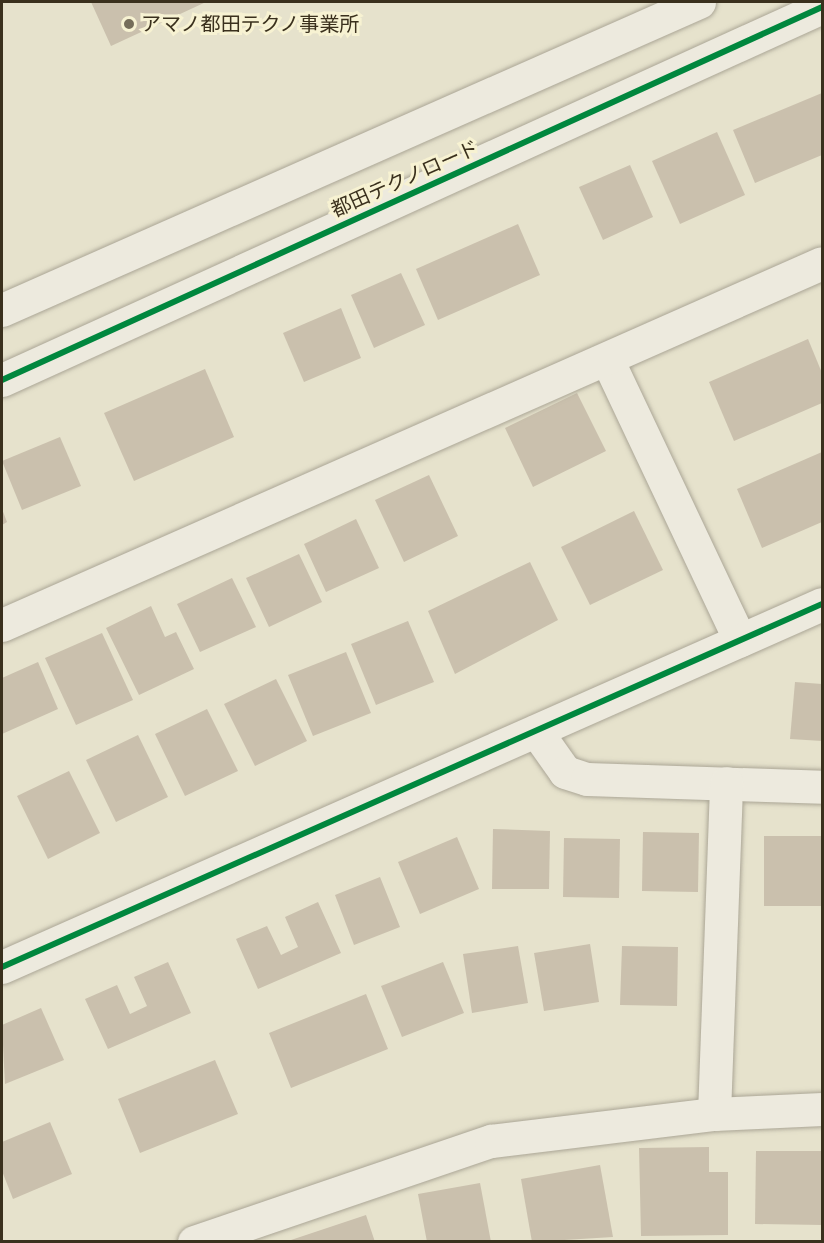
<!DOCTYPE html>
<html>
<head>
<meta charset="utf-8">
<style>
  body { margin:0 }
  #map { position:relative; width:824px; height:1243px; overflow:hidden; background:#e6e2cc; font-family:"Libre Baskerville","Noto Sans JP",serif }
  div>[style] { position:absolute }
  .building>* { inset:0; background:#cac0ad }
  .roads { filter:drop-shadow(0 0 2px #aba696) drop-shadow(0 0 2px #aba696) }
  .street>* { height:33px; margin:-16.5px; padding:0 16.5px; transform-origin:16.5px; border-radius:16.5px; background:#edeade }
  .secondary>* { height:33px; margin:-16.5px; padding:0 16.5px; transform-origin:16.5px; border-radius:16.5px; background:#edeade }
  .cycleway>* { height:6px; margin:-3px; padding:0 3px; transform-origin:3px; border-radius:3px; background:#00873e }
  .dots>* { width:16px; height:16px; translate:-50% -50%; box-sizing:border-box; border:3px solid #f7f2d2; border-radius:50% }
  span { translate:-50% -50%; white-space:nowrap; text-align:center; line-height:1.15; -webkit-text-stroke:6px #f7f2d2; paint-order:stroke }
  .poi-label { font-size:20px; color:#3a301d }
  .left { translate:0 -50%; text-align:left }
  .street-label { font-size:20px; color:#3a301d }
  .frame { position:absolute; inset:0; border:3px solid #3a301d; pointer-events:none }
</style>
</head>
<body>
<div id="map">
  <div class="building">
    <i style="clip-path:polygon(91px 2px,206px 2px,111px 46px)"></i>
    <i style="clip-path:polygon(822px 93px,822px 155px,755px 183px,733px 130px)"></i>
    <i style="clip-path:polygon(717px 132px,745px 195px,680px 224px,652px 161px)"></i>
    <i style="clip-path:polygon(630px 165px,653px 217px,603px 240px,579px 187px)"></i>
    <i style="clip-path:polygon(518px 224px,540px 275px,438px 320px,416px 269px)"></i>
    <i style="clip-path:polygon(401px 273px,425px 325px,374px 348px,351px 295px)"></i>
    <i style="clip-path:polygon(341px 308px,361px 358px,304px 382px,283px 333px)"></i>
    <i style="clip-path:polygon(808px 339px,822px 373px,822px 403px,734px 441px,709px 382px)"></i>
    <i style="clip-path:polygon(205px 369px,234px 437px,134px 481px,104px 413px)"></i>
    <i style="clip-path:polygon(577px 393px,606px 451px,533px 487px,505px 428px)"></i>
    <i style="clip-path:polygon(60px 437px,81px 486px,22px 510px,2px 461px)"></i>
    <i style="clip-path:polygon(822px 452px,822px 522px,762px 548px,737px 489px)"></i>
    <i style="clip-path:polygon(429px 475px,458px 536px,404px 562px,375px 500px)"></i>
    <i style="clip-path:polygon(2px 509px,7px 522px,2px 525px)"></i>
    <i style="clip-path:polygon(634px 511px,663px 570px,590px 605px,561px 547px)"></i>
    <i style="clip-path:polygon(356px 519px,379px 568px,326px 592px,304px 544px)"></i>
    <i style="clip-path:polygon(299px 554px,322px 602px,269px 627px,246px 578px)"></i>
    <i style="clip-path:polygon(530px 562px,558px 620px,455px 674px,428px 611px)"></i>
    <i style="clip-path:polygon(232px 578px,256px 627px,200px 652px,177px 604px)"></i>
    <i style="clip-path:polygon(151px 606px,165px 637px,176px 632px,194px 669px,139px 695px,106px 628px)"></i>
    <i style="clip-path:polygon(408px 621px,434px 682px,376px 705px,351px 644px)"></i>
    <i style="clip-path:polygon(102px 633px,133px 700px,76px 725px,45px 658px)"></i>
    <i style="clip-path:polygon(346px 652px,371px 713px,313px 736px,288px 675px)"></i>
    <i style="clip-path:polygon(38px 662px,58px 709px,2px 734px,2px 678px)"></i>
    <i style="clip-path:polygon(276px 679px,307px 741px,255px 766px,224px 704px)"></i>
    <i style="clip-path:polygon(795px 682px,822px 684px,822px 741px,790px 739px)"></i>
    <i style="clip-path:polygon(207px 709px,238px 771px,185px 796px,155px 734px)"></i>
    <i style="clip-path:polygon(138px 735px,168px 797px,116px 822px,86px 760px)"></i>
    <i style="clip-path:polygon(69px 771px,100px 833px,48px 859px,17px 796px)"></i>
    <i style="clip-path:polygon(493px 829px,550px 831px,549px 889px,492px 889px)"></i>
    <i style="clip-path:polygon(643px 832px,699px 833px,698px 892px,642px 891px)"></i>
    <i style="clip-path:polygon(764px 836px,822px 836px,822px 906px,764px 906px)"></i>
    <i style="clip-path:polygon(457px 837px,479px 889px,420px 914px,398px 862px)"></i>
    <i style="clip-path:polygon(564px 838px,620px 839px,619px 898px,563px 897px)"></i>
    <i style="clip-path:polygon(380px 877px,400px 927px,354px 945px,335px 895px)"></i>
    <i style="clip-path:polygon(318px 902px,341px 953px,258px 989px,236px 939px,267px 926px,281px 955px,298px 947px,285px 917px)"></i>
    <i style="clip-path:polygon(590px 944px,599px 1002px,544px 1011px,534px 953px)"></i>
    <i style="clip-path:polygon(518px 946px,528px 1003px,472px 1013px,463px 954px)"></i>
    <i style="clip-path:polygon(622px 946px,678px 947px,677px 1006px,620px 1005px)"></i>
    <i style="clip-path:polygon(168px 962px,191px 1013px,108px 1049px,85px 999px,117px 985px,130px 1014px,147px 1006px,134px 977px)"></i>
    <i style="clip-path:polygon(443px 962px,464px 1013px,402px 1037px,381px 986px)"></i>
    <i style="clip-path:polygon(366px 994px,388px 1049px,291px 1088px,269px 1033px)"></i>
    <i style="clip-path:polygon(41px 1008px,64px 1060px,5px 1084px,2px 1025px)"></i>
    <i style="clip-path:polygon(215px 1060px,238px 1114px,140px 1153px,118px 1099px)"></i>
    <i style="clip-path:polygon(50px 1122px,72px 1174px,13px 1199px,2px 1171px,2px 1142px)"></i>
    <i style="clip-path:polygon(709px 1147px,709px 1172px,728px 1172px,728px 1235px,641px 1236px,639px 1148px)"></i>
    <i style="clip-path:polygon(756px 1151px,822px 1151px,822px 1225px,755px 1224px)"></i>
    <i style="clip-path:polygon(600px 1165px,613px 1237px,532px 1242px,521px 1179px)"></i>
    <i style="clip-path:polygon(480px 1183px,491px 1242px,427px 1242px,418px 1194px)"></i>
    <i style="clip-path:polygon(366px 1215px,375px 1242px,292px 1242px,291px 1240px)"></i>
  </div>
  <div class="roads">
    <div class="street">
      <i style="left:607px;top:359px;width:311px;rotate:64.7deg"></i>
      <i style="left:2px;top:625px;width:896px;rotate:-23.82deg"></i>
      <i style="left:536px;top:731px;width:50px;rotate:54.7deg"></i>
      <i style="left:565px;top:772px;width:23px;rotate:18deg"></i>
      <i style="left:587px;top:779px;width:235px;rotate:1.9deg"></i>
      <i style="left:2px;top:967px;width:897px;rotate:-23.88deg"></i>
      <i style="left:714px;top:1114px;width:331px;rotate:-87.9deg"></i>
      <i style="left:194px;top:1242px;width:314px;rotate:-18.8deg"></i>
      <i style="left:491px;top:1141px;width:225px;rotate:-6.9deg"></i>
      <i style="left:714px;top:1114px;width:108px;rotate:-2.7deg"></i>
    </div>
    <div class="secondary">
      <i style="left:2px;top:310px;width:762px;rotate:-23.84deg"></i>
      <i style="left:2px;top:380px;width:901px;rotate:-24.46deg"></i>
    </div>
  </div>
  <div class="cycleway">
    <i style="left:2px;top:380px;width:901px;rotate:-24.46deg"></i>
    <i style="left:2px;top:967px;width:897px;rotate:-23.88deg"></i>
  </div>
  <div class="dots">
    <i style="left:129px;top:24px;background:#766e5a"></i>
  </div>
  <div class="poi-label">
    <span class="left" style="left:141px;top:24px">アマノ都田テクノ事業所</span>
  </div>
  <div class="street-label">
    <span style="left:405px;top:179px;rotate:-24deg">都田テクノロード</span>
  </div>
  <div class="frame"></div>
</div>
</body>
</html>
